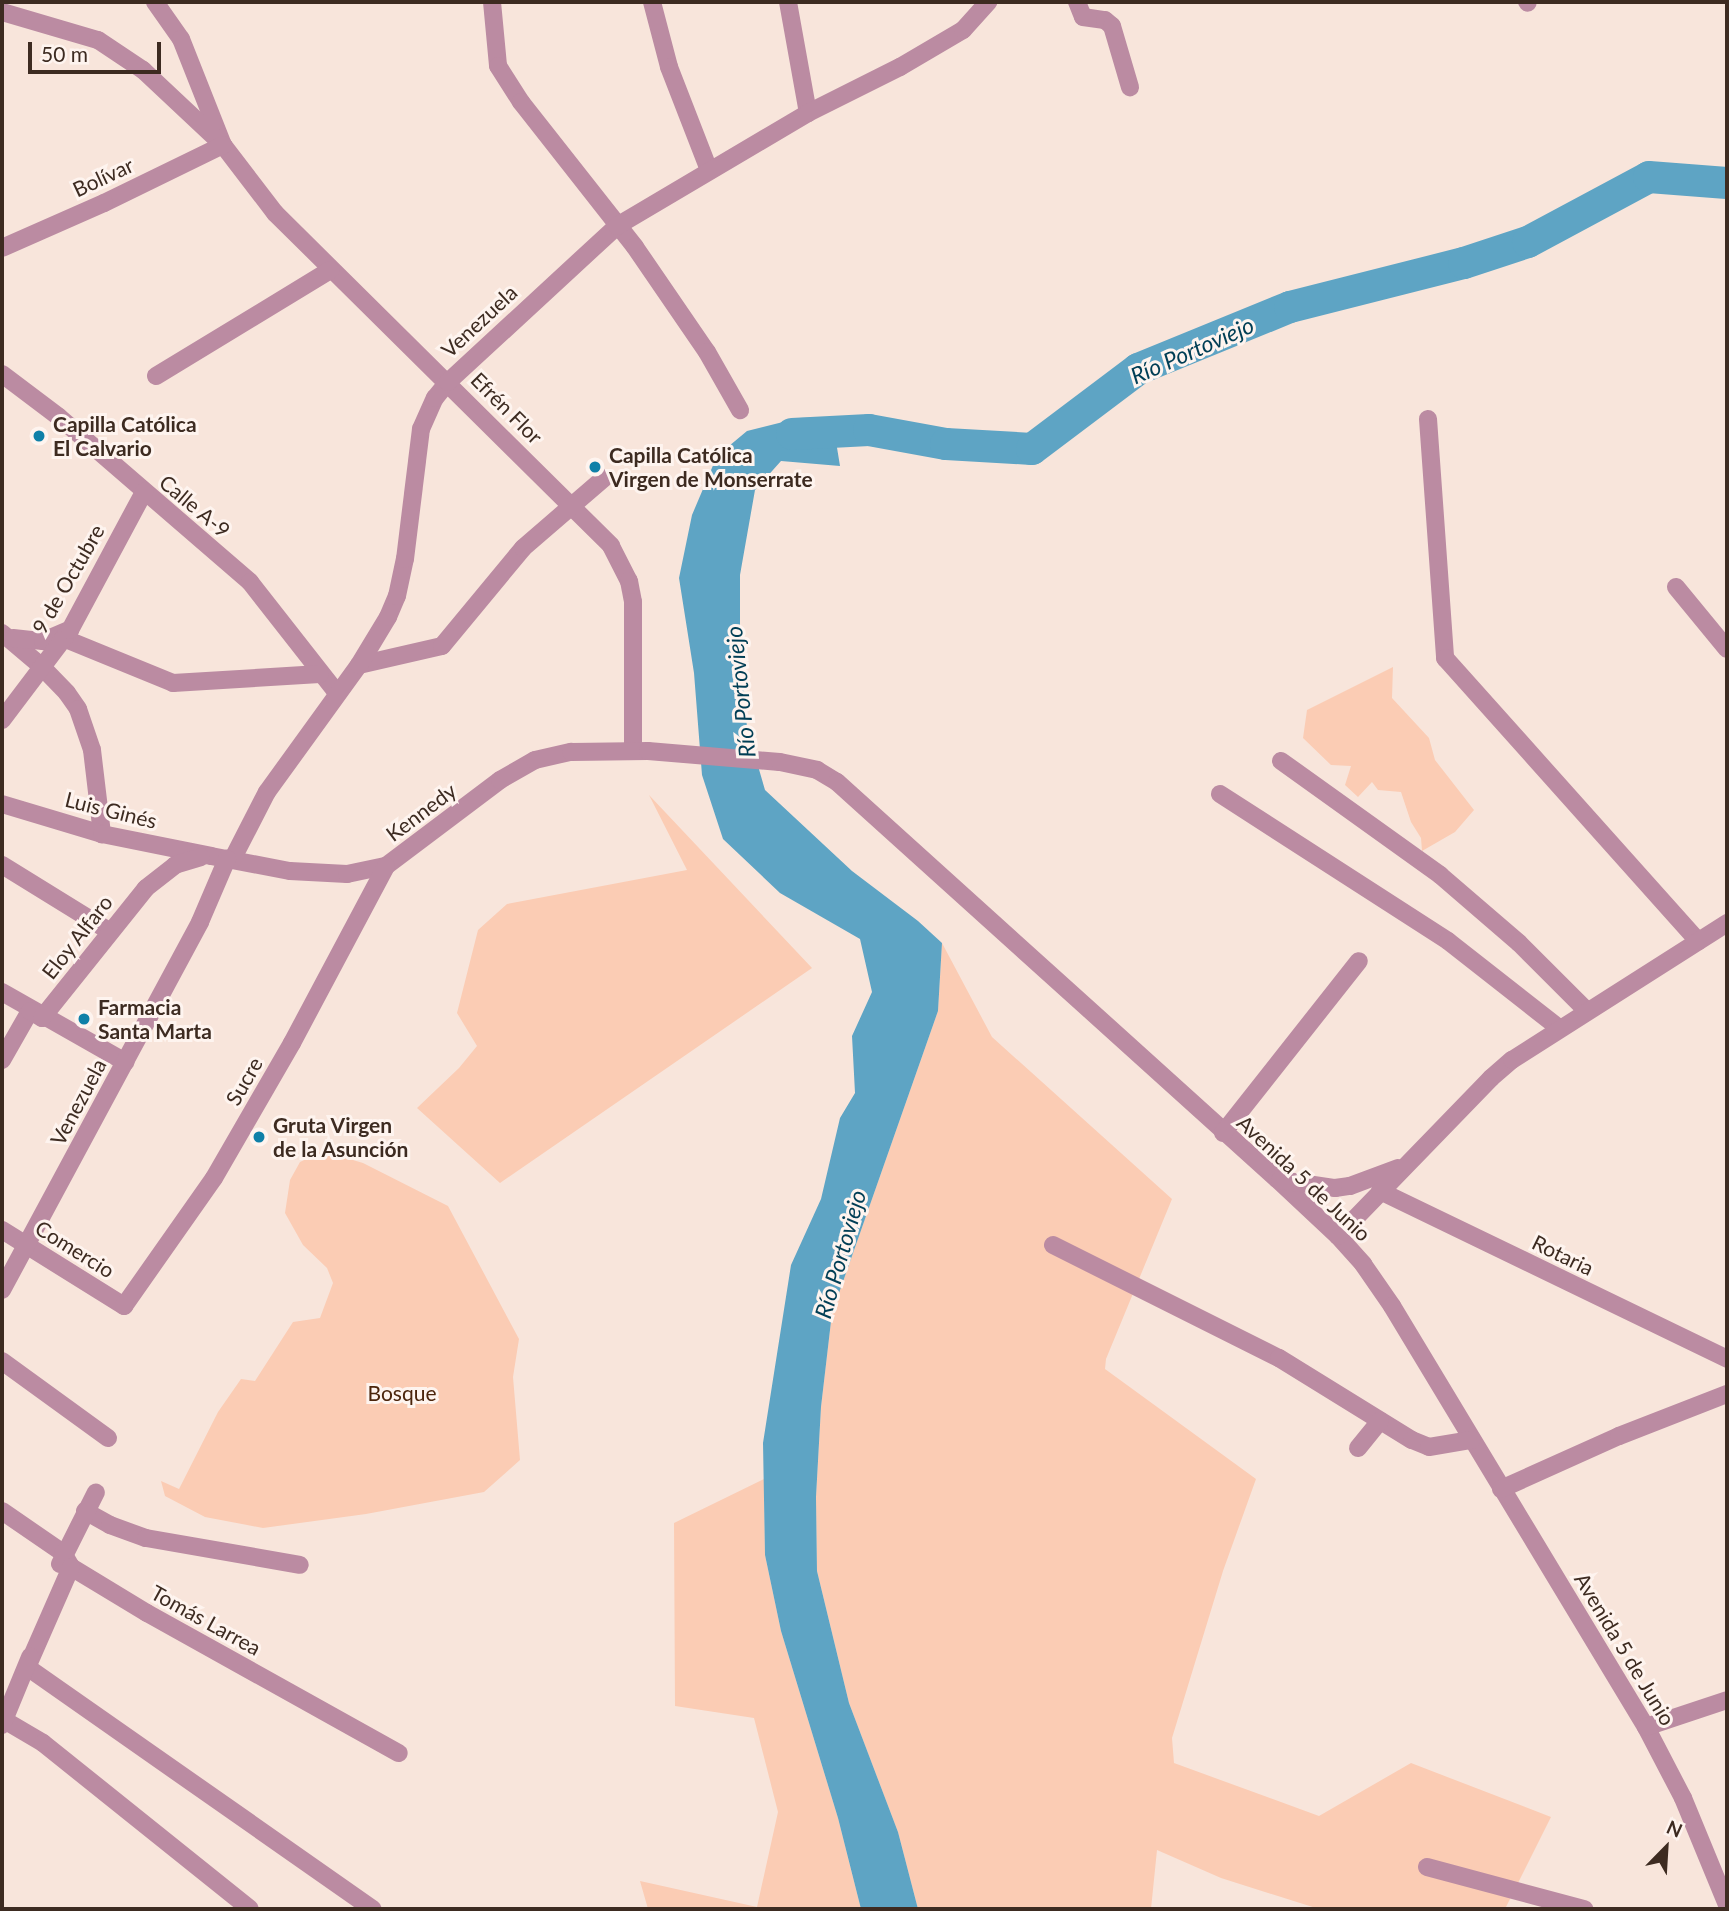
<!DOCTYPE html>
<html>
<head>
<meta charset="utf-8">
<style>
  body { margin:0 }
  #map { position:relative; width:1729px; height:1911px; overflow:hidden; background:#f8e5db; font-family:Lato,sans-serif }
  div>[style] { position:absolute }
  .green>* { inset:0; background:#fbccb4 }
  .water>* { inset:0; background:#5ea4c4 }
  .river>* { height:32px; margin:-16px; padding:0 16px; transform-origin:16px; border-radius:16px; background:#5ea4c4 }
  .minor>* { height:18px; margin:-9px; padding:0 9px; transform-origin:9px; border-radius:9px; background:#bb8ba2 }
  .dots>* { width:19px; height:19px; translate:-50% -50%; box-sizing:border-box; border:4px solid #fef4ef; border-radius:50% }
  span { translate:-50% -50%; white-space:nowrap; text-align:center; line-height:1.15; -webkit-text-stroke:6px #fef4ef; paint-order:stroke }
  .street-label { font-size:21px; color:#3d2b21 }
  .poi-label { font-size:21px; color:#3d2b21; font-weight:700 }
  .left { translate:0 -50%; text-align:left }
  .park-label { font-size:21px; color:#4b240b }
  .water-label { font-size:23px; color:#003e55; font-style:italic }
  .frame { position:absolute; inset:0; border:4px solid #3d2b21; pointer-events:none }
  .north { position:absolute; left:1631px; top:1813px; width:70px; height:70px; -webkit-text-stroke:5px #fef4ef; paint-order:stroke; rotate:24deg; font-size:19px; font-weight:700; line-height:28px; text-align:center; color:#3d2b21 }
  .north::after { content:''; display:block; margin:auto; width:24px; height:32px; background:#3d2b21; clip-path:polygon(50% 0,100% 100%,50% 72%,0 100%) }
  .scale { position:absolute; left:28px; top:42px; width:133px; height:32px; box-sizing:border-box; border:4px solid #3d2b21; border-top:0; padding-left:9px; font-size:21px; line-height:24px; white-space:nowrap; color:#3d2b21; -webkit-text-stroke:5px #fef4ef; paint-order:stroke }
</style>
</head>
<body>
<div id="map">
  <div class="green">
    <i style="clip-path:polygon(1393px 667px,1392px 698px,1429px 738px,1435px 760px,1474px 810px,1455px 832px,1422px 851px,1421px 838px,1411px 822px,1401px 792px,1378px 790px,1372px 782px,1358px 797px,1345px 785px,1351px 766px,1331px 765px,1303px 738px,1307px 710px)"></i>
    <i style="clip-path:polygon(649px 795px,812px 968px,500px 1183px,417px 1108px,459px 1068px,477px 1046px,457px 1013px,478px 930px,507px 904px,687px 870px)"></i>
    <i style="clip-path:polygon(942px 943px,992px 1037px,1172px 1199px,1106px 1359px,1105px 1369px,1256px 1479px,1223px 1571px,1172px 1738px,1174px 1763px,1319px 1816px,1411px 1763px,1551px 1817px,1505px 1909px,1319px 1909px,1221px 1878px,1157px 1850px,1151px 1909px,918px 1909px,898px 1832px,849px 1703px,817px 1571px,816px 1497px,821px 1407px,832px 1313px,938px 1011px)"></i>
    <i style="clip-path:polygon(323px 1151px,363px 1163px,448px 1206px,519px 1339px,513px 1377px,520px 1460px,484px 1492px,366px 1514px,263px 1528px,205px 1517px,165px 1496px,161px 1481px,179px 1489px,218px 1412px,241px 1379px,255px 1381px,293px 1322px,320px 1318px,333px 1283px,327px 1268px,303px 1245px,285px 1213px,290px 1180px,300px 1162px)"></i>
    <i style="clip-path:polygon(764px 1479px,765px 1555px,781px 1631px,838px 1818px,861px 1909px,648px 1909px,640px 1881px,757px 1907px,778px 1812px,754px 1718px,675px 1706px,674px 1523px)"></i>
  </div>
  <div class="water">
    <i style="clip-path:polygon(832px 417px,840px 466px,781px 461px,755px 490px,740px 575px,740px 640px,747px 728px,765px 790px,852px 871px,918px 921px,942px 943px,938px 1011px,832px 1313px,821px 1407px,816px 1497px,817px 1571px,849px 1703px,898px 1832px,918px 1909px,861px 1909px,838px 1818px,781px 1631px,765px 1555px,763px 1443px,791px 1265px,821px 1199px,840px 1118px,855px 1093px,852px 1036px,872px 992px,860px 939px,780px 893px,723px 839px,702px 775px,694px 673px,679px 578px,692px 515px,717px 456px,747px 431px,799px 418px)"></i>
  </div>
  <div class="river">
    <i style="left:792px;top:434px;width:77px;rotate:-3deg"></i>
    <i style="left:869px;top:430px;width:78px;rotate:10.3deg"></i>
    <i style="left:946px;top:444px;width:86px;rotate:3.3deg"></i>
    <i style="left:1032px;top:449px;width:133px;rotate:-37deg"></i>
    <i style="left:1138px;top:369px;width:164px;rotate:-22.2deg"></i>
    <i style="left:1290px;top:307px;width:179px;rotate:-14.2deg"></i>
    <i style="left:1464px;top:263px;width:67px;rotate:-18.2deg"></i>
    <i style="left:1528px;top:242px;width:137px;rotate:-28.2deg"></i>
    <i style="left:1649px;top:177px;width:78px;rotate:4.4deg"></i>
  </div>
  <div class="minor">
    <i style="left:155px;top:2px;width:45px;rotate:54.9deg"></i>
    <i style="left:181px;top:39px;width:114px;rotate:68.4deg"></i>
    <i style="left:223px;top:145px;width:86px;rotate:52.6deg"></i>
    <i style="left:275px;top:213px;width:473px;rotate:44.7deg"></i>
    <i style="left:611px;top:546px;width:39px;rotate:63deg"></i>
    <i style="left:629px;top:581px;width:21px;rotate:79deg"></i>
    <i style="left:633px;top:602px;width:149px;rotate:90deg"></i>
    <i style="left:492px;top:2px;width:64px;rotate:84.6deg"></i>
    <i style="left:498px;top:66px;width:43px;rotate:57.4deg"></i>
    <i style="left:521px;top:102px;width:184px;rotate:51.8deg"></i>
    <i style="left:635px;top:247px;width:127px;rotate:55.6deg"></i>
    <i style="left:707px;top:352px;width:67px;rotate:60.4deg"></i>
    <i style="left:652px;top:2px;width:67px;rotate:75.3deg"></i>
    <i style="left:669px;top:67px;width:110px;rotate:68.8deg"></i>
    <i style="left:788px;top:2px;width:113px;rotate:79.8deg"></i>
    <i style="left:1077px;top:2px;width:16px;rotate:68deg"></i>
    <i style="left:1083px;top:17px;width:22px;rotate:8deg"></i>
    <i style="left:1105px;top:20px;width:9px;rotate:41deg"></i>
    <i style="left:1112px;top:26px;width:64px;rotate:73.6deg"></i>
    <i style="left:1527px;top:2px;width:1px;rotate:45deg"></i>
    <i style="left:2px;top:12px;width:100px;rotate:16.3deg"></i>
    <i style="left:98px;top:40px;width:54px;rotate:33.7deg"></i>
    <i style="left:143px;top:70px;width:110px;rotate:43.2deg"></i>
    <i style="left:223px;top:145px;width:132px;rotate:154deg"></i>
    <i style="left:104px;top:203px;width:111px;rotate:156.2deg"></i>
    <i style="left:2px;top:374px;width:71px;rotate:37deg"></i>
    <i style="left:59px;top:417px;width:252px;rotate:40.8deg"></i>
    <i style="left:250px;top:582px;width:141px;rotate:51.9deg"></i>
    <i style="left:156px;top:376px;width:204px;rotate:-31.3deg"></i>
    <i style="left:1428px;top:419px;width:240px;rotate:85.9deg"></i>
    <i style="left:1445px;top:658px;width:380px;rotate:48.2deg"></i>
    <i style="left:1676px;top:587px;width:80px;rotate:50.6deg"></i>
    <i style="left:2px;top:633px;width:51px;rotate:40.2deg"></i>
    <i style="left:41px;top:666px;width:37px;rotate:46deg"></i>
    <i style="left:67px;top:693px;width:19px;rotate:55deg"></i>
    <i style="left:78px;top:709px;width:43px;rotate:71.1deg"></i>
    <i style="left:92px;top:750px;width:85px;rotate:83.2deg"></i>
    <i style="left:13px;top:638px;width:30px;rotate:6deg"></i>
    <i style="left:43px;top:641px;width:26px;rotate:-23deg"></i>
    <i style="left:63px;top:638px;width:119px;rotate:22.2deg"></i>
    <i style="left:173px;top:683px;width:147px;rotate:-3.5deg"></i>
    <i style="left:359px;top:665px;width:85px;rotate:-12.9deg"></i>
    <i style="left:442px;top:646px;width:127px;rotate:-50.4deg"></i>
    <i style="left:523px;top:548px;width:107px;rotate:-40.8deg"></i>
    <i style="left:2px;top:720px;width:113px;rotate:-52.9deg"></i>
    <i style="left:70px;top:630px;width:157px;rotate:-61.8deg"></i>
    <i style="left:1281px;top:761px;width:196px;rotate:35.6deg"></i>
    <i style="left:1440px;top:875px;width:104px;rotate:40.7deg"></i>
    <i style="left:1519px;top:943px;width:96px;rotate:45deg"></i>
    <i style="left:1220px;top:794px;width:271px;rotate:32.8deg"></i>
    <i style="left:1448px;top:941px;width:141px;rotate:38.1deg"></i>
    <i style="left:2px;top:804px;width:104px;rotate:16.7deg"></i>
    <i style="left:102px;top:834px;width:111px;rotate:11.4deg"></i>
    <i style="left:211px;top:856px;width:80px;rotate:10.8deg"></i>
    <i style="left:290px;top:871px;width:57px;rotate:3deg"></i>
    <i style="left:347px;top:874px;width:40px;rotate:-12deg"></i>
    <i style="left:386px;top:866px;width:143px;rotate:-37deg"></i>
    <i style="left:500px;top:780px;width:40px;rotate:-29.7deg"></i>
    <i style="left:535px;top:760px;width:37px;rotate:-13deg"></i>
    <i style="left:571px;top:752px;width:77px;rotate:-0.7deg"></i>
    <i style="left:648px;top:751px;width:132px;rotate:4.8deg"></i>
    <i style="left:780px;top:762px;width:38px;rotate:12deg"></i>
    <i style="left:817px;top:770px;width:23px;rotate:31deg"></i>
    <i style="left:837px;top:782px;width:593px;rotate:42.06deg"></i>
    <i style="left:1277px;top:1179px;width:83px;rotate:43.1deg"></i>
    <i style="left:1338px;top:1236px;width:38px;rotate:48deg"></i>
    <i style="left:1363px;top:1264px;width:51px;rotate:55.4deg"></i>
    <i style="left:1392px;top:1306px;width:492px;rotate:58.9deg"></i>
    <i style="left:1646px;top:1727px;width:80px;rotate:62.5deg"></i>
    <i style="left:1683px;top:1798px;width:116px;rotate:67.6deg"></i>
    <i style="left:232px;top:860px;width:76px;rotate:-62.8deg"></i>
    <i style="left:267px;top:792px;width:157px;rotate:-54.1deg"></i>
    <i style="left:359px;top:665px;width:56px;rotate:-58.9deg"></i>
    <i style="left:388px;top:617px;width:23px;rotate:-67deg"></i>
    <i style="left:397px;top:596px;width:38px;rotate:-78deg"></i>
    <i style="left:405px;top:559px;width:131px;rotate:-83deg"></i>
    <i style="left:421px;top:429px;width:34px;rotate:-66deg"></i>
    <i style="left:435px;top:398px;width:21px;rotate:-51deg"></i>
    <i style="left:448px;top:382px;width:230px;rotate:-42.7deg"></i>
    <i style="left:617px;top:226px;width:222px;rotate:-30.6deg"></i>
    <i style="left:808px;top:113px;width:103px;rotate:-26.6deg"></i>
    <i style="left:900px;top:67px;width:73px;rotate:-30.4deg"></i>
    <i style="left:963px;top:30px;width:38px;rotate:-48deg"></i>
    <i style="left:2px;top:865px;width:126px;rotate:31.7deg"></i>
    <i style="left:2px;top:992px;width:142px;rotate:29.6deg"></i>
    <i style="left:2px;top:1060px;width:56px;rotate:-60.3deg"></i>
    <i style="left:30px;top:1011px;width:14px;rotate:30deg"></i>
    <i style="left:42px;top:1018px;width:166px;rotate:-51.3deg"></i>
    <i style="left:146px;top:888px;width:37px;rotate:-38deg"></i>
    <i style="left:175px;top:865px;width:27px;rotate:-17deg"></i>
    <i style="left:1223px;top:1133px;width:219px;rotate:-51.7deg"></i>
    <i style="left:1280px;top:1180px;width:56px;rotate:8.3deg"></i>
    <i style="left:1335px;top:1188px;width:15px;rotate:-8deg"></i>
    <i style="left:1350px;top:1186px;width:51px;rotate:-20.6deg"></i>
    <i style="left:1380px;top:1191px;width:386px;rotate:25.8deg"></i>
    <i style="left:2px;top:1230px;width:144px;rotate:31.9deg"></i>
    <i style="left:124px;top:1306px;width:156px;rotate:-54.9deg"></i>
    <i style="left:214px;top:1178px;width:156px;rotate:-60deg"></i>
    <i style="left:292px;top:1043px;width:200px;rotate:-62deg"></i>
    <i style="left:1338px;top:1236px;width:220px;rotate:-45.9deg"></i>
    <i style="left:1491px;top:1078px;width:28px;rotate:-41deg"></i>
    <i style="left:1512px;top:1060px;width:255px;rotate:-32.5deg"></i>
    <i style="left:1053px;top:1245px;width:253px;rotate:26.6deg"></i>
    <i style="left:1279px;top:1358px;width:156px;rotate:31.7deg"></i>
    <i style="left:1412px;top:1440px;width:18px;rotate:22deg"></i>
    <i style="left:1429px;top:1447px;width:43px;rotate:-9.5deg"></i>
    <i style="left:2px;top:1290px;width:418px;rotate:-61.7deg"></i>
    <i style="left:200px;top:922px;width:69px;rotate:-66.8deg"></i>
    <i style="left:2px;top:1361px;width:131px;rotate:36deg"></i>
    <i style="left:1358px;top:1448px;width:35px;rotate:-51deg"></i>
    <i style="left:1501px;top:1489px;width:129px;rotate:-24.2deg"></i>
    <i style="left:1619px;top:1436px;width:116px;rotate:-21.3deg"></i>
    <i style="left:2px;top:1511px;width:74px;rotate:34.5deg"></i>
    <i style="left:63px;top:1553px;width:16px;rotate:60deg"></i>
    <i style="left:71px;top:1567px;width:89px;rotate:31.2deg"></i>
    <i style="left:147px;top:1613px;width:288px;rotate:29.1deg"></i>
    <i style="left:85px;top:1511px;width:29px;rotate:29deg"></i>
    <i style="left:110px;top:1525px;width:38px;rotate:20deg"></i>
    <i style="left:146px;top:1538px;width:156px;rotate:9.9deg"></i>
    <i style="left:60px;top:1564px;width:80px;rotate:-63.4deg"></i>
    <i style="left:71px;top:1567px;width:109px;rotate:113.7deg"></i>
    <i style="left:27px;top:1667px;width:422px;rotate:35deg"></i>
    <i style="left:4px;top:1720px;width:45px;rotate:30.5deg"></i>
    <i style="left:43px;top:1743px;width:265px;rotate:38.7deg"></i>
    <i style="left:2px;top:1725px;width:74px;rotate:-67.6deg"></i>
    <i style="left:1646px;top:1727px;width:85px;rotate:-18.4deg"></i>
    <i style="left:1427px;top:1867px;width:163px;rotate:15deg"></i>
  </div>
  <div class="dots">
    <i style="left:39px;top:436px;background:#0f80a8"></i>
    <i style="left:595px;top:467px;background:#0f80a8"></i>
    <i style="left:84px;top:1019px;background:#0f80a8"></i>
    <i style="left:259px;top:1137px;background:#0f80a8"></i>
  </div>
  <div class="street-label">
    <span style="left:103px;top:177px;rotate:-25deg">Bolívar</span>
    <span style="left:479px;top:321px;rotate:-43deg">Venezuela</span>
    <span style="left:507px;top:408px;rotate:45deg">Efrén Flor</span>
    <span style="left:195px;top:506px;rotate:40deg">Calle A-9</span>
    <span style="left:68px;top:579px;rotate:-60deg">9 de Octubre</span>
    <span style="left:111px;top:810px;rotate:14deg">Luis Ginés</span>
    <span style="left:421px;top:812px;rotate:-37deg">Kennedy</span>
    <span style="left:77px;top:937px;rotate:-52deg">Eloy Alfaro</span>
    <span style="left:244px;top:1081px;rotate:-60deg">Sucre</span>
    <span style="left:78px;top:1102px;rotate:-62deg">Venezuela</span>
    <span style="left:1304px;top:1178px;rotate:43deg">Avenida 5 de Junio</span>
    <span style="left:75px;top:1249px;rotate:32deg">Comercio</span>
    <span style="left:1563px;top:1255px;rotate:26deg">Rotaria</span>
    <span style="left:206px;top:1620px;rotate:29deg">Tomás Larrea</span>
    <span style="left:1625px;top:1649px;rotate:59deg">Avenida 5 de Junio</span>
  </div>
  <div class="poi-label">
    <span class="left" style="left:53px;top:436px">Capilla Católica<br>El Calvario</span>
    <span class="left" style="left:609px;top:467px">Capilla Católica<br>Virgen de Monserrate</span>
    <span class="left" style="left:98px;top:1019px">Farmacia<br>Santa Marta</span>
    <span class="left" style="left:273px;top:1137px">Gruta Virgen<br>de la Asunción</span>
  </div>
  <div class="park-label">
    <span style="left:402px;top:1393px">Bosque</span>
  </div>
  <div class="water-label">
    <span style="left:1192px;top:350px;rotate:-24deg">Río Portoviejo</span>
    <span style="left:740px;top:692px;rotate:-96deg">Río Portoviejo</span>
    <span style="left:840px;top:1254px;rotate:-74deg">Río Portoviejo</span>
  </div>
  <div class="frame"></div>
  <div class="north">N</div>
  <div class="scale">50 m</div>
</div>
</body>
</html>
